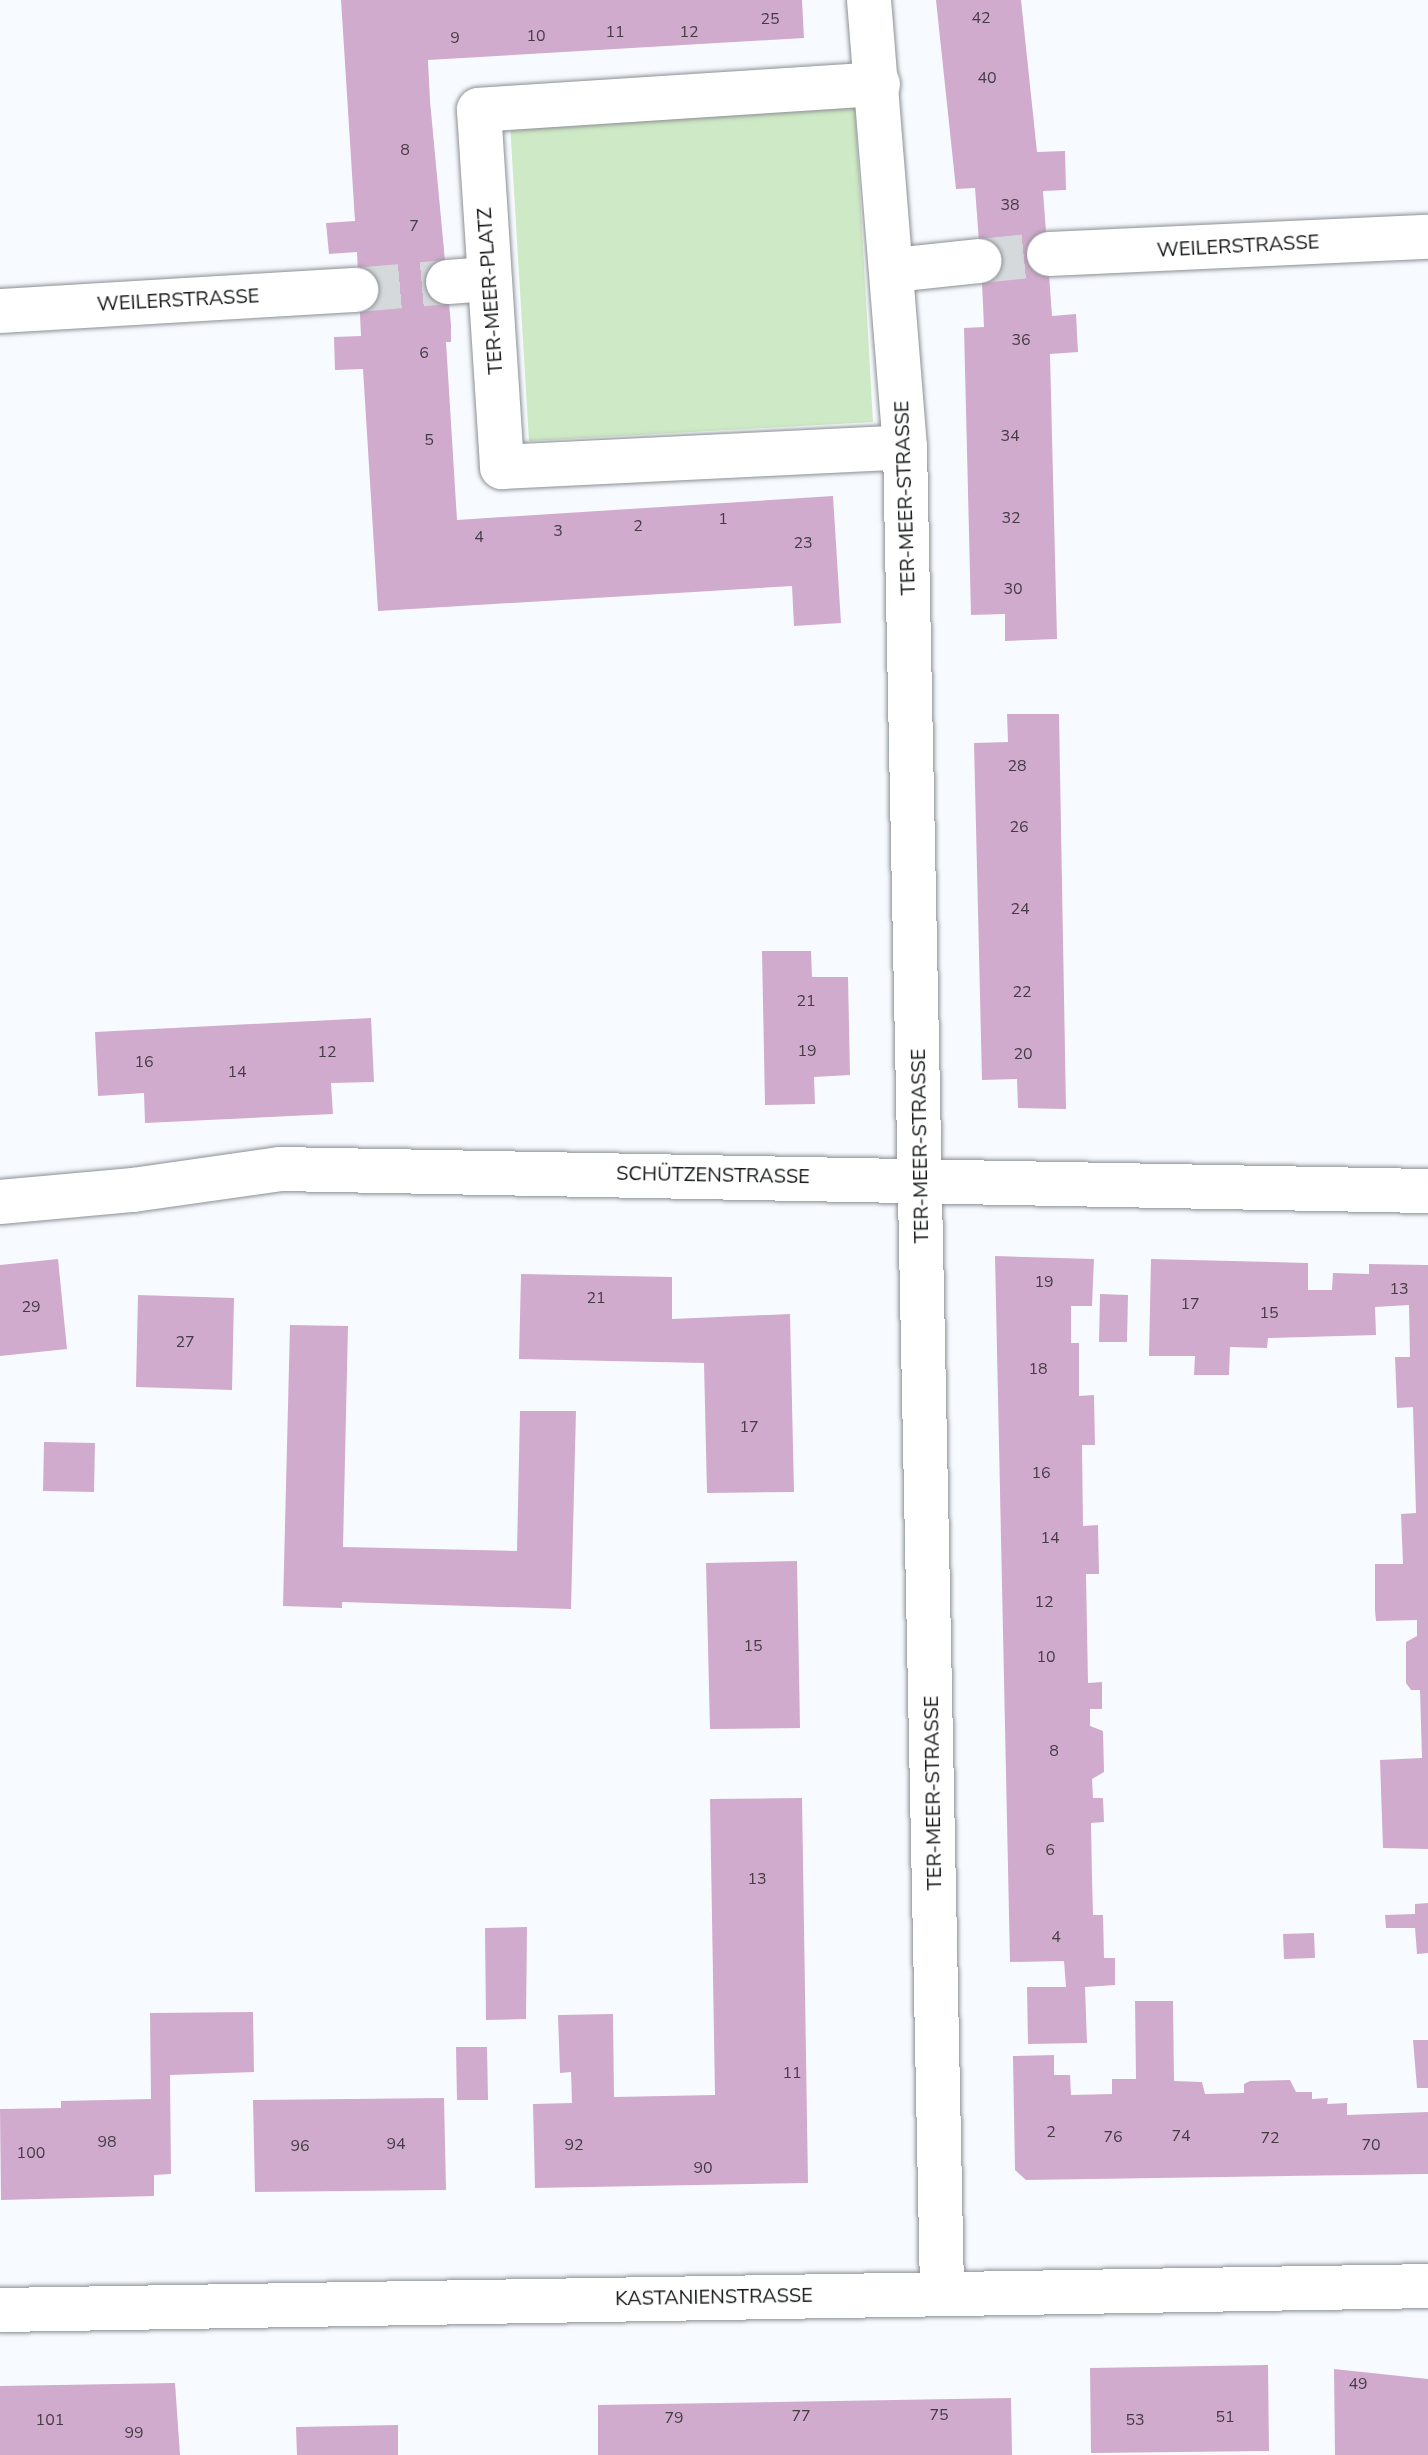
<!DOCTYPE html>
<html>
<head>
<meta charset="utf-8">
<style>
  body { margin:0 }
  #map { position:relative; width:1428px; height:2455px; overflow:hidden; background:#f7fbff; font-family:"Nunito Sans",sans-serif }
  div>[style] { position:absolute }
  .green>* { inset:0; background:#cee9c5 }
  .building>* { inset:0; background:#d1abcd }
  .minor-tunnel>* { height:44px; margin-top:-22px; transform-origin:0; background:repeating-linear-gradient(90deg,#d5d9dc 0 44px,transparent 0 66px) }
  .roads { filter:drop-shadow(0 0 2px #8b8f93) drop-shadow(0 0 2px #8b8f93) }
  .minor>* { height:44px; margin:-22px; padding:0 22px; transform-origin:22px; border-radius:22px; background:#fff }
  span { translate:-50% -50%; white-space:nowrap; text-align:center; line-height:1.15; -webkit-text-stroke:6px #fff; paint-order:stroke }
  .number-label { font-size:16px; color:#443c45 }
  .number-label span { -webkit-text-stroke-width:0 }
  .street-label { font-size:20px; color:#151718 }
</style>
</head>
<body>
<div id="map">
  <div class="green">
    <i style="clip-path:polygon(855px 106px,873px 422px,529px 441px,510px 124px)"></i>
  </div>
  <div class="building">
    <i style="clip-path:polygon(341px 0,802px 0,804px 38px,428px 60px,430px 101px,451px 325px,451px 342px,446px 342px,457px 520px,833px 496px,841px 623px,794px 626px,792px 586px,378px 611px,363px 369px,335px 370px,334px 337px,361px 336px,357px 252px,329px 254px,326px 223px,355px 221px)"></i>
    <i style="clip-path:polygon(936px 0,1021px 0,1037px 152px,1065px 151px,1066px 190px,1043px 191px,1052px 316px,1076px 314px,1078px 352px,1050px 354px,1057px 639px,1005px 641px,1005px 614px,971px 615px,964px 328px,984px 327px,982px 283px,975px 188px,956px 189px)"></i>
    <i style="clip-path:polygon(1007px 714px,1059px 714px,1066px 1109px,1018px 1108px,1017px 1079px,982px 1080px,974px 743px,1008px 742px)"></i>
    <i style="clip-path:polygon(762px 951px,811px 951px,812px 977px,848px 977px,850px 1075px,814px 1077px,815px 1104px,765px 1105px)"></i>
    <i style="clip-path:polygon(371px 1018px,374px 1082px,331px 1083px,333px 1114px,145px 1123px,144px 1093px,98px 1096px,95px 1032px)"></i>
    <i style="clip-path:polygon(995px 1256px,1094px 1259px,1092px 1306px,1071px 1306px,1071px 1343px,1079px 1343px,1079px 1396px,1094px 1395px,1095px 1445px,1082px 1445px,1083px 1526px,1098px 1525px,1099px 1574px,1086px 1574px,1088px 1683px,1102px 1682px,1102px 1709px,1090px 1709px,1090px 1726px,1103px 1731px,1104px 1772px,1092px 1779px,1093px 1798px,1103px 1798px,1104px 1822px,1091px 1823px,1092px 1878px,1093px 1915px,1103px 1915px,1104px 1958px,1115px 1958px,1115px 1985px,1085px 1987px,1087px 2043px,1028px 2044px,1027px 1987px,1066px 1987px,1064px 1961px,1010px 1962px)"></i>
    <i style="clip-path:polygon(58px 1259px,67px 1349px,0 1356px,0 1265px)"></i>
    <i style="clip-path:polygon(1151px 1259px,1308px 1263px,1308px 1290px,1332px 1290px,1333px 1273px,1369px 1274px,1369px 1264px,1428px 1265px,1428px 1849px,1383px 1848px,1380px 1760px,1422px 1758px,1420px 1690px,1411px 1690px,1406px 1683px,1406px 1642px,1417px 1636px,1417px 1620px,1376px 1621px,1375px 1610px,1375px 1564px,1403px 1564px,1401px 1514px,1416px 1513px,1413px 1407px,1397px 1408px,1396px 1382px,1395px 1357px,1410px 1357px,1409px 1305px,1375px 1307px,1376px 1335px,1268px 1338px,1267px 1348px,1230px 1347px,1229px 1375px,1194px 1375px,1195px 1356px,1149px 1356px)"></i>
    <i style="clip-path:polygon(521px 1274px,672px 1277px,672px 1319px,790px 1314px,794px 1492px,707px 1493px,704px 1363px,519px 1359px)"></i>
    <i style="clip-path:polygon(1100px 1294px,1128px 1295px,1127px 1342px,1099px 1342px)"></i>
    <i style="clip-path:polygon(138px 1295px,234px 1298px,232px 1390px,136px 1387px)"></i>
    <i style="clip-path:polygon(290px 1325px,348px 1326px,343px 1547px,517px 1551px,520px 1411px,576px 1411px,571px 1609px,342px 1602px,342px 1608px,283px 1606px)"></i>
    <i style="clip-path:polygon(44px 1442px,95px 1443px,94px 1492px,43px 1491px)"></i>
    <i style="clip-path:polygon(797px 1561px,800px 1728px,710px 1729px,706px 1563px)"></i>
    <i style="clip-path:polygon(802px 1798px,808px 2183px,535px 2188px,533px 2104px,572px 2103px,571px 2072px,560px 2073px,558px 2015px,613px 2014px,614px 2097px,715px 2095px,710px 1799px)"></i>
    <i style="clip-path:polygon(1428px 1903px,1428px 1953px,1417px 1954px,1415px 1928px,1386px 1928px,1385px 1915px,1415px 1914px,1415px 1904px)"></i>
    <i style="clip-path:polygon(527px 1927px,526px 2019px,486px 2020px,485px 1928px)"></i>
    <i style="clip-path:polygon(1314px 1933px,1315px 1958px,1284px 1959px,1283px 1934px)"></i>
    <i style="clip-path:polygon(1135px 2001px,1173px 2001px,1174px 2081px,1202px 2082px,1205px 2094px,1244px 2093px,1244px 2084px,1250px 2081px,1290px 2080px,1296px 2092px,1312px 2092px,1312px 2099px,1328px 2098px,1327px 2104px,1347px 2103px,1347px 2115px,1428px 2112px,1428px 2174px,1026px 2180px,1015px 2170px,1013px 2056px,1054px 2055px,1054px 2075px,1070px 2075px,1071px 2095px,1112px 2094px,1112px 2079px,1136px 2079px)"></i>
    <i style="clip-path:polygon(253px 2012px,254px 2072px,170px 2075px,171px 2174px,154px 2175px,154px 2196px,1px 2200px,0 2109px,61px 2108px,61px 2101px,151px 2099px,150px 2013px)"></i>
    <i style="clip-path:polygon(1413px 2040px,1428px 2040px,1428px 2088px,1417px 2088px)"></i>
    <i style="clip-path:polygon(456px 2047px,487px 2047px,488px 2100px,457px 2100px)"></i>
    <i style="clip-path:polygon(444px 2098px,446px 2190px,255px 2192px,253px 2100px)"></i>
    <i style="clip-path:polygon(1268px 2365px,1269px 2451px,1091px 2453px,1090px 2368px)"></i>
    <i style="clip-path:polygon(1334px 2369px,1428px 2379px,1428px 2455px,1335px 2455px)"></i>
    <i style="clip-path:polygon(175px 2383px,180px 2455px,0 2455px,0 2386px)"></i>
    <i style="clip-path:polygon(1011px 2398px,1012px 2455px,598px 2455px,598px 2405px)"></i>
    <i style="clip-path:polygon(398px 2425px,398px 2455px,297px 2455px,296px 2427px)"></i>
  </div>
  <div class="minor-tunnel">
    <i style="left:980px;top:261px;width:69px;rotate:-5.8deg"></i>
    <i style="left:356px;top:290px;width:92px;rotate:-5deg"></i>
  </div>
  <div class="roads">
    <div class="minor">
      <i style="left:869px;top:0;width:448px;rotate:85.4deg"></i>
      <i style="left:905px;top:447px;width:1846px;rotate:88.85deg"></i>
      <i style="left:878px;top:84px;width:400px;rotate:176.3deg"></i>
      <i style="left:479px;top:110px;width:358px;rotate:86.3deg"></i>
      <i style="left:502px;top:467px;width:403px;rotate:-2.8deg"></i>
      <i style="left:1049px;top:254px;width:379px;rotate:-2.6deg"></i>
      <i style="left:894px;top:270px;width:86px;rotate:-6deg"></i>
      <i style="left:448px;top:282px;width:40px;rotate:-4.3deg"></i>
      <i style="left:0;top:311px;width:357px;rotate:-3.4deg"></i>
      <i style="left:0;top:1202px;width:134px;rotate:-5.2deg"></i>
      <i style="left:133px;top:1190px;width:148px;rotate:-8.1deg"></i>
      <i style="left:280px;top:1169px;width:1148px;rotate:1.1deg"></i>
      <i style="left:0;top:2310px;width:1428px;rotate:-0.96deg"></i>
    </div>
  </div>
  <div class="number-label">
    <span style="left:981px;top:18px">42</span>
    <span style="left:770px;top:19px">25</span>
    <span style="left:615px;top:32px">11</span>
    <span style="left:689px;top:32px">12</span>
    <span style="left:536px;top:36px">10</span>
    <span style="left:455px;top:38px">9</span>
    <span style="left:987px;top:78px">40</span>
    <span style="left:405px;top:150px">8</span>
    <span style="left:1010px;top:205px">38</span>
    <span style="left:414px;top:226px">7</span>
    <span style="left:1021px;top:340px">36</span>
    <span style="left:424px;top:353px">6</span>
    <span style="left:1010px;top:436px">34</span>
    <span style="left:429px;top:440px">5</span>
    <span style="left:1011px;top:518px">32</span>
    <span style="left:723px;top:519px">1</span>
    <span style="left:638px;top:526px">2</span>
    <span style="left:558px;top:531px">3</span>
    <span style="left:479px;top:537px">4</span>
    <span style="left:803px;top:543px">23</span>
    <span style="left:1013px;top:589px">30</span>
    <span style="left:1017px;top:766px">28</span>
    <span style="left:1019px;top:827px">26</span>
    <span style="left:1020px;top:909px">24</span>
    <span style="left:1022px;top:992px">22</span>
    <span style="left:806px;top:1001px">21</span>
    <span style="left:807px;top:1051px">19</span>
    <span style="left:327px;top:1052px">12</span>
    <span style="left:1023px;top:1054px">20</span>
    <span style="left:144px;top:1062px">16</span>
    <span style="left:237px;top:1072px">14</span>
    <span style="left:1044px;top:1282px">19</span>
    <span style="left:1399px;top:1289px">13</span>
    <span style="left:596px;top:1298px">21</span>
    <span style="left:1190px;top:1304px">17</span>
    <span style="left:31px;top:1307px">29</span>
    <span style="left:1269px;top:1313px">15</span>
    <span style="left:185px;top:1342px">27</span>
    <span style="left:1038px;top:1369px">18</span>
    <span style="left:749px;top:1427px">17</span>
    <span style="left:1041px;top:1473px">16</span>
    <span style="left:1050px;top:1538px">14</span>
    <span style="left:1044px;top:1602px">12</span>
    <span style="left:753px;top:1646px">15</span>
    <span style="left:1046px;top:1657px">10</span>
    <span style="left:1054px;top:1751px">8</span>
    <span style="left:1050px;top:1850px">6</span>
    <span style="left:757px;top:1879px">13</span>
    <span style="left:1056px;top:1937px">4</span>
    <span style="left:792px;top:2073px">11</span>
    <span style="left:1051px;top:2132px">2</span>
    <span style="left:1181px;top:2136px">74</span>
    <span style="left:1113px;top:2137px">76</span>
    <span style="left:1270px;top:2138px">72</span>
    <span style="left:107px;top:2142px">98</span>
    <span style="left:396px;top:2144px">94</span>
    <span style="left:574px;top:2145px">92</span>
    <span style="left:1371px;top:2145px">70</span>
    <span style="left:300px;top:2146px">96</span>
    <span style="left:31px;top:2153px">100</span>
    <span style="left:703px;top:2168px">90</span>
    <span style="left:1358px;top:2384px">49</span>
    <span style="left:939px;top:2415px">75</span>
    <span style="left:801px;top:2416px">77</span>
    <span style="left:1225px;top:2417px">51</span>
    <span style="left:674px;top:2418px">79</span>
    <span style="left:50px;top:2420px">101</span>
    <span style="left:1135px;top:2420px">53</span>
    <span style="left:134px;top:2433px">99</span>
  </div>
  <div class="street-label">
    <span style="left:1238px;top:246px;rotate:-3deg">WEILERSTRASSE</span>
    <span style="left:490px;top:291px;rotate:-94deg">TER-MEER-PLATZ</span>
    <span style="left:178px;top:300px;rotate:-3deg">WEILERSTRASSE</span>
    <span style="left:905px;top:498px;rotate:-92deg">TER-MEER-STRASSE</span>
    <span style="left:920px;top:1146px;rotate:-91deg">TER-MEER-STRASSE</span>
    <span style="left:713px;top:1175px;rotate:1deg">SCHÜTZENSTRASSE</span>
    <span style="left:933px;top:1793px;rotate:-91deg">TER-MEER-STRASSE</span>
    <span style="left:714px;top:2297px;rotate:-1deg">KASTANIENSTRASSE</span>
  </div>
</div>
</body>
</html>
